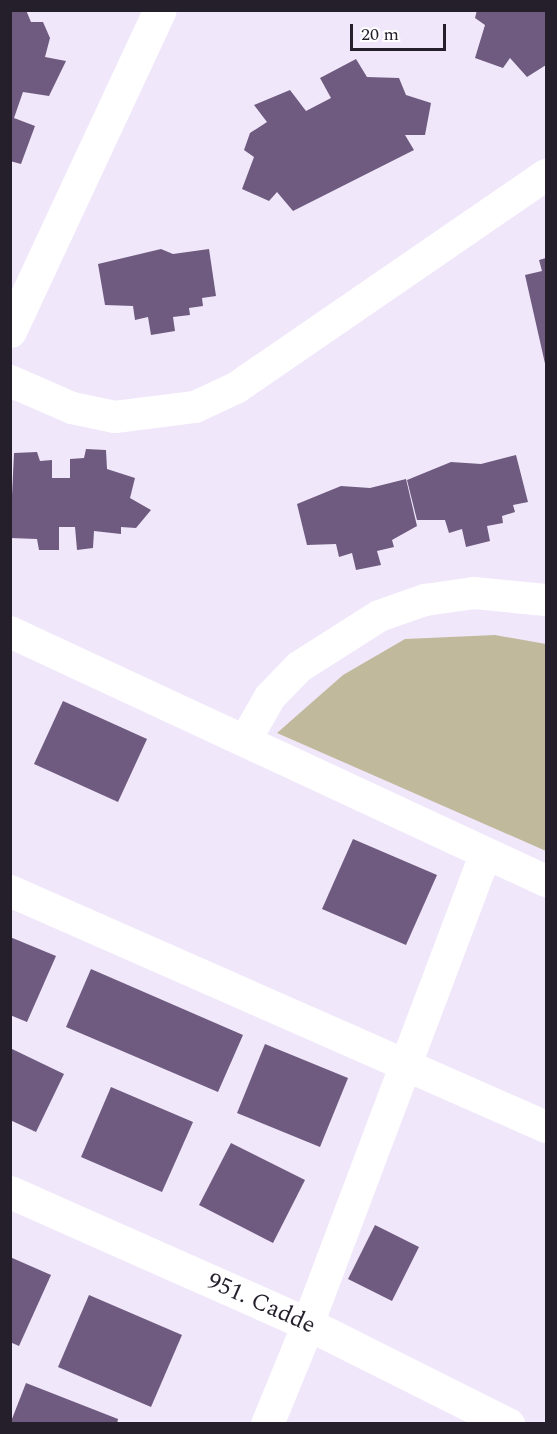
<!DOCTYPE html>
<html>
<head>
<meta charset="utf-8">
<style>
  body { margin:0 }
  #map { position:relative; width:557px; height:1434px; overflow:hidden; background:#f1e7fb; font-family:Spectral,serif }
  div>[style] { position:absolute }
  .green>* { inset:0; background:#c1b99c }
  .building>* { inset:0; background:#6e5b7f }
  .minor>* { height:32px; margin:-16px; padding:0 16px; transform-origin:16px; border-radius:16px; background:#fff }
  .tertiary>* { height:33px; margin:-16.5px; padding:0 16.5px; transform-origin:16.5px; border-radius:16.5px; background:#fff }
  span { translate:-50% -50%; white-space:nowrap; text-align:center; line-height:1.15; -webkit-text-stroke:6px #fff; paint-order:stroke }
  .street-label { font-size:24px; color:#251f2b }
  .frame { position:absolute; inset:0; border:12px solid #251f2b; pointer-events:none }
  .scale { position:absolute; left:350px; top:24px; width:96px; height:27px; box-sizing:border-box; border:3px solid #251f2b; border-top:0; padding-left:8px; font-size:18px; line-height:21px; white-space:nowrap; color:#251f2b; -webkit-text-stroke:4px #fff; paint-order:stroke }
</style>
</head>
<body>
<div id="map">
  <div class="green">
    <i style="clip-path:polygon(495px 635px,546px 644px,546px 851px,277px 733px,343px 675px,405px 639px)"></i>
  </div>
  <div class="building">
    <i style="clip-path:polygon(10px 10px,26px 10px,31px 22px,43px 22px,50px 38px,45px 57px,66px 61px,49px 96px,23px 92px,14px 118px,35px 126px,21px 164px,10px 161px)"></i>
    <i style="clip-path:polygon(477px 10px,546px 10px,546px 65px,527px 77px,510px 58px,503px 68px,475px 58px,485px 25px,475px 18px)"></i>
    <i style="clip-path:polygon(356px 59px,367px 77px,399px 78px,406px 95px,431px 103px,425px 135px,405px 135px,414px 150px,293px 211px,277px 192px,269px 201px,242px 189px,254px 157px,244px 150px,250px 133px,267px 122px,254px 105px,290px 90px,306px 111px,331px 98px,320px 78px)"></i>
    <i style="clip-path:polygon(161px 249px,173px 254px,209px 249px,216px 296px,202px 298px,203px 306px,189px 308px,190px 315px,173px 317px,175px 331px,151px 335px,148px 317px,135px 320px,133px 306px,105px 305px,98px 264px)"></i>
    <i style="clip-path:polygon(546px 258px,546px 368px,525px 275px,542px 271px,539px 260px)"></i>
    <i style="clip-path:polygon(86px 449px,106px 450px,107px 469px,135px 478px,130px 498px,151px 510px,136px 528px,121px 527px,121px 534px,94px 531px,93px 548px,77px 550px,75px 527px,59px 527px,59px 550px,39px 550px,37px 539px,10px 538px,14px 453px,37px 452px,40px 461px,52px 460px,52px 478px,70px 478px,70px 459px,84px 458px)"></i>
    <i style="clip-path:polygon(516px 455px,528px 502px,513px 505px,515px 512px,502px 516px,503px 523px,487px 526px,490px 541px,466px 547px,462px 529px,449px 533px,445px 520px,417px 520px,407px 480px,451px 462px,481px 464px)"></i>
    <i style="clip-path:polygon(406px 479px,417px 526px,392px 540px,394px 547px,377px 551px,381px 565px,356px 570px,352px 553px,339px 557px,336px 544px,307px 545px,297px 504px,341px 486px,370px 488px)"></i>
    <i style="clip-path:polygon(63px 701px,147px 739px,118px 802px,34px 764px)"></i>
    <i style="clip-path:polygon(353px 839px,437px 875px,406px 945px,322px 909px)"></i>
    <i style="clip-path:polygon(10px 937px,56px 956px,27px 1022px,10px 1015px)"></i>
    <i style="clip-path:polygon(91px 969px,243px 1035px,218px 1092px,66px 1027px)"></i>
    <i style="clip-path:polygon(265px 1044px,348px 1078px,320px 1147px,237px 1113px)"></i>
    <i style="clip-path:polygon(10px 1048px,64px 1074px,36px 1132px,10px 1120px)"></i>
    <i style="clip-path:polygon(111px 1087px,193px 1122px,162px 1192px,81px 1157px)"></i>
    <i style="clip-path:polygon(231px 1143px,305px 1180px,273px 1243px,199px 1205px)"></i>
    <i style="clip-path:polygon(375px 1225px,419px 1247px,392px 1301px,348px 1279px)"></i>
    <i style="clip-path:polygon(10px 1257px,51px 1275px,19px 1346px,10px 1342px)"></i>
    <i style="clip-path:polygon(89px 1295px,182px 1335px,151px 1407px,58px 1367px)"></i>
    <i style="clip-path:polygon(26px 1383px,118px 1419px,117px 1424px,10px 1424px)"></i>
  </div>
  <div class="minor">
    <i style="left:10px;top:381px;width:68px;rotate:23.5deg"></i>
    <i style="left:72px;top:408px;width:44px;rotate:11.8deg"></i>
    <i style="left:115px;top:417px;width:81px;rotate:-7.1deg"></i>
    <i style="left:195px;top:407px;width:45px;rotate:-24.9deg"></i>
    <i style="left:236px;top:388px;width:376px;rotate:-34.5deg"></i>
    <i style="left:10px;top:632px;width:591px;rotate:24.92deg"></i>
    <i style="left:246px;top:739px;width:48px;rotate:-60.3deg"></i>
    <i style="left:270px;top:697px;width:42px;rotate:-46deg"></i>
    <i style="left:299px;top:667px;width:95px;rotate:-32.5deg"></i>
    <i style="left:379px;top:616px;width:49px;rotate:-19.2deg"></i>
    <i style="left:425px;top:600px;width:49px;rotate:-8.1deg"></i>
    <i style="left:474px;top:593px;width:72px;rotate:5.6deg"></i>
    <i style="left:10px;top:891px;width:586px;rotate:23.76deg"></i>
    <i style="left:308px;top:1324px;width:501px;rotate:-69.32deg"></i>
  </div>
  <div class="tertiary">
    <i style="left:10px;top:331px;width:354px;rotate:-65deg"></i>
    <i style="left:10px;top:1192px;width:326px;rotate:23.9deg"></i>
    <i style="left:308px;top:1324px;width:224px;rotate:26.6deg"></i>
    <i style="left:267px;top:1424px;width:108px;rotate:-67.7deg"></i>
  </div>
  <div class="street-label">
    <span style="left:261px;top:1304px;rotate:24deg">951. Cadde</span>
  </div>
  <div class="frame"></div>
  <div class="scale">20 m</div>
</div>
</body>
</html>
